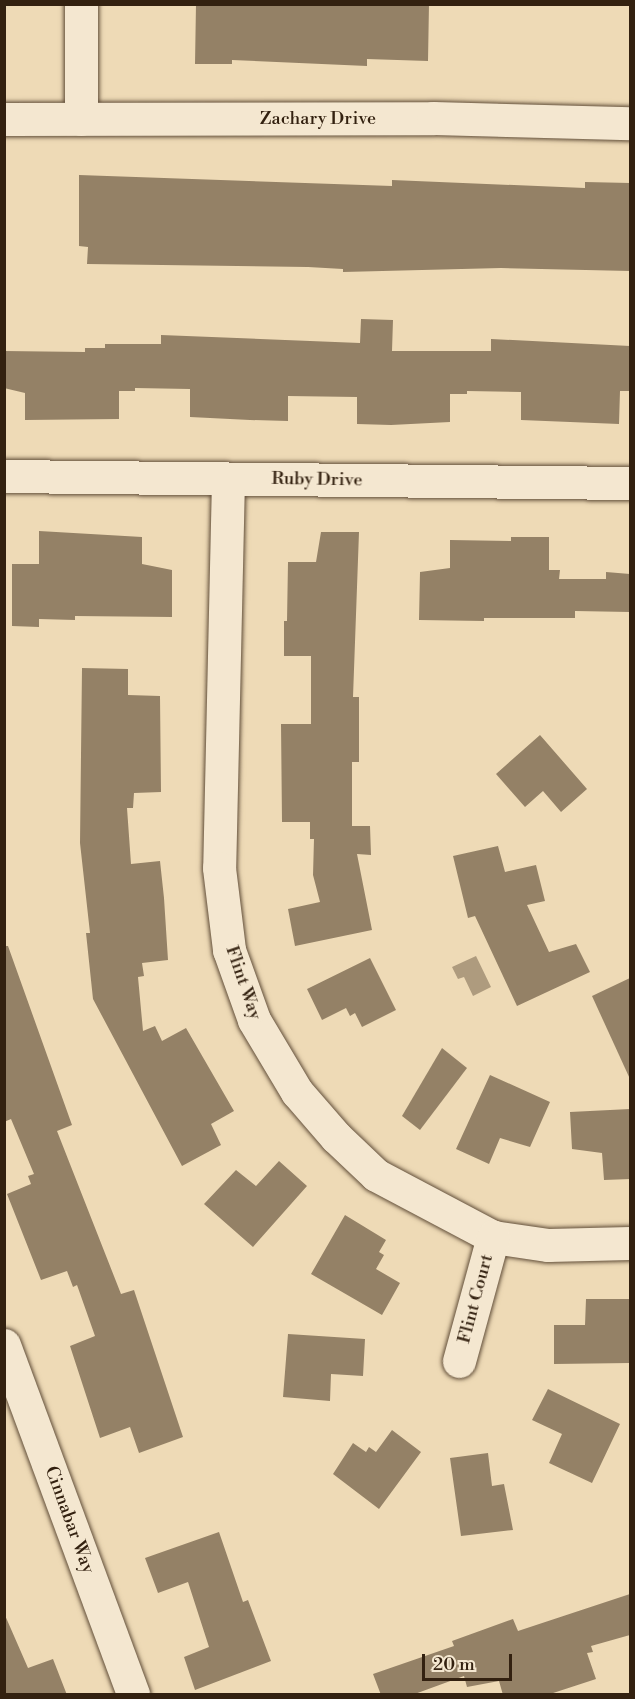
<!DOCTYPE html>
<html>
<head>
<meta charset="utf-8">
<style>
  body { margin:0 }
  #map { position:relative; width:635px; height:1699px; overflow:hidden; background:#eedab6; font-family:"Libre Bodoni",serif }
  div>[style] { position:absolute }
  .water>* { inset:0; background:#ae9b7e }
  .building>* { inset:0; background:#948166 }
  .roads { filter:drop-shadow(0 0 2px #624f3a) drop-shadow(0 0 2px #624f3a) }
  .minor>* { height:33px; margin:-16.5px; padding:0 16.5px; transform-origin:16.5px; border-radius:16.5px; background:#f4e7d0 }
  span { translate:-50% -50%; white-space:nowrap; text-align:center; line-height:1.15; -webkit-text-stroke:4.5px #f4e7d0; paint-order:stroke }
  .street-label { font-size:18px; color:#332110 }
  .frame { position:absolute; inset:0; border:6px solid #332110; pointer-events:none }
  .scale { position:absolute; left:422px; top:1654px; width:90px; height:27px; box-sizing:border-box; border:3px solid #332110; border-top:0; padding-left:8px; font-size:18px; line-height:21px; white-space:nowrap; color:#332110; -webkit-text-stroke:4px #f4e7d0; paint-order:stroke }
</style>
</head>
<body>
<div id="map">
  <div class="water">
    <i style="clip-path:polygon(476px 956px,491px 987px,473px 996px,464px 977px,458px 979px,452px 967px)"></i>
  </div>
  <div class="building">
    <i style="clip-path:polygon(196px 4px,429px 4px,428px 61px,367px 59px,367px 66px,232px 60px,232px 64px,195px 64px)"></i>
    <i style="clip-path:polygon(79px 175px,392px 186px,392px 180px,585px 188px,585px 182px,630px 183px,630px 271px,501px 268px,343px 272px,343px 269px,308px 267px,87px 264px,88px 247px,79px 246px)"></i>
    <i style="clip-path:polygon(361px 319px,393px 320px,392px 351px,491px 351px,491px 339px,630px 346px,630px 391px,620px 391px,619px 424px,521px 420px,521px 392px,467px 391px,467px 394px,450px 394px,450px 422px,391px 425px,357px 424px,357px 397px,288px 396px,288px 421px,250px 420px,190px 417px,190px 389px,135px 388px,135px 391px,119px 391px,119px 419px,25px 420px,25px 393px,4px 388px,4px 351px,85px 352px,85px 348px,105px 348px,105px 344px,161px 344px,161px 335px,360px 343px)"></i>
    <i style="clip-path:polygon(39px 531px,142px 537px,142px 564px,172px 570px,172px 617px,75px 616px,75px 620px,39px 619px,39px 627px,12px 626px,12px 564px,39px 564px)"></i>
    <i style="clip-path:polygon(321px 532px,359px 532px,353px 697px,359px 697px,359px 762px,352px 762px,352px 826px,370px 826px,371px 855px,357px 854px,372px 930px,295px 946px,288px 909px,320px 902px,313px 875px,314px 839px,310px 839px,310px 822px,282px 822px,281px 724px,311px 724px,311px 656px,284px 656px,284px 621px,287px 621px,288px 562px,316px 562px)"></i>
    <i style="clip-path:polygon(511px 537px,549px 537px,549px 570px,560px 570px,559px 579px,606px 579px,606px 572px,630px 574px,630px 612px,575px 611px,575px 618px,484px 618px,484px 621px,419px 620px,420px 572px,450px 568px,450px 540px,511px 541px)"></i>
    <i style="clip-path:polygon(82px 668px,128px 669px,128px 695px,160px 696px,161px 792px,134px 793px,133px 808px,127px 808px,131px 864px,160px 861px,164px 898px,168px 960px,142px 963px,144px 976px,138px 977px,143px 1031px,155px 1026px,162px 1041px,186px 1028px,234px 1111px,211px 1124px,221px 1145px,182px 1166px,93px 999px,86px 933px,90px 933px,80px 843px)"></i>
    <i style="clip-path:polygon(540px 735px,587px 789px,561px 812px,543px 791px,525px 807px,496px 774px)"></i>
    <i style="clip-path:polygon(498px 846px,505px 872px,536px 865px,545px 901px,527px 905px,549px 952px,576px 944px,590px 972px,517px 1006px,475px 916px,468px 918px,453px 856px)"></i>
    <i style="clip-path:polygon(4px 946px,8px 946px,72px 1125px,57px 1131px,121px 1294px,134px 1290px,183px 1437px,139px 1453px,130px 1427px,100px 1438px,70px 1346px,95px 1336px,77px 1285px,73px 1287px,67px 1271px,41px 1280px,7px 1194px,31px 1184px,28px 1176px,34px 1174px,11px 1119px,4px 1122px)"></i>
    <i style="clip-path:polygon(370px 958px,396px 1010px,362px 1027px,355px 1013px,350px 1016px,346px 1008px,322px 1020px,307px 989px)"></i>
    <i style="clip-path:polygon(630px 978px,630px 1079px,592px 996px)"></i>
    <i style="clip-path:polygon(442px 1048px,467px 1068px,420px 1130px,402px 1116px)"></i>
    <i style="clip-path:polygon(490px 1075px,550px 1102px,530px 1147px,500px 1138px,489px 1164px,456px 1149px)"></i>
    <i style="clip-path:polygon(630px 1109px,630px 1179px,604px 1180px,602px 1153px,572px 1149px,570px 1112px)"></i>
    <i style="clip-path:polygon(279px 1161px,307px 1186px,253px 1247px,204px 1204px,236px 1170px,256px 1186px)"></i>
    <i style="clip-path:polygon(345px 1215px,386px 1240px,379px 1252px,384px 1255px,376px 1269px,400px 1283px,382px 1315px,311px 1274px)"></i>
    <i style="clip-path:polygon(586px 1299px,630px 1299px,630px 1363px,554px 1364px,554px 1325px,585px 1325px)"></i>
    <i style="clip-path:polygon(288px 1334px,365px 1339px,363px 1376px,331px 1374px,330px 1401px,283px 1397px)"></i>
    <i style="clip-path:polygon(548px 1389px,620px 1424px,592px 1483px,549px 1463px,562px 1434px,532px 1420px)"></i>
    <i style="clip-path:polygon(392px 1430px,421px 1452px,379px 1509px,333px 1474px,353px 1443px,366px 1452px,369px 1447px,376px 1452px)"></i>
    <i style="clip-path:polygon(488px 1453px,492px 1486px,504px 1484px,513px 1530px,461px 1536px,450px 1458px)"></i>
    <i style="clip-path:polygon(219px 1532px,243px 1602px,248px 1600px,271px 1661px,195px 1690px,184px 1657px,209px 1647px,188px 1582px,158px 1593px,145px 1558px)"></i>
    <i style="clip-path:polygon(630px 1594px,630px 1635px,591px 1646px,593px 1652px,587px 1653px,596px 1679px,547px 1695px,503px 1695px,499px 1681px,467px 1687px,464px 1676px,412px 1695px,381px 1695px,373px 1674px,454px 1646px,452px 1641px,513px 1619px,518px 1631px)"></i>
    <i style="clip-path:polygon(4px 1613px,28px 1668px,53px 1659px,67px 1695px,4px 1695px)"></i>
  </div>
  <div class="roads">
    <div class="minor">
      <i style="left:81px;top:4px;width:115px;rotate:90deg"></i>
      <i style="left:4px;top:119px;width:429px;rotate:-0.1deg"></i>
      <i style="left:433px;top:118px;width:197px;rotate:1.5deg"></i>
      <i style="left:4px;top:476px;width:626px;rotate:0.64deg"></i>
      <i style="left:228px;top:479px;width:389px;rotate:91.3deg"></i>
      <i style="left:219px;top:868px;width:83px;rotate:83deg"></i>
      <i style="left:229px;top:950px;width:74px;rotate:70.3deg"></i>
      <i style="left:254px;top:1020px;width:84px;rotate:59.2deg"></i>
      <i style="left:297px;top:1092px;width:60px;rotate:49.1deg"></i>
      <i style="left:336px;top:1137px;width:55px;rotate:43.5deg"></i>
      <i style="left:376px;top:1175px;width:132px;rotate:27.9deg"></i>
      <i style="left:493px;top:1237px;width:56px;rotate:8.3deg"></i>
      <i style="left:548px;top:1245px;width:82px;rotate:-1.4deg"></i>
      <i style="left:4px;top:1345px;width:372px;rotate:69.7deg"></i>
      <i style="left:459px;top:1361px;width:129px;rotate:-74.7deg"></i>
    </div>
  </div>
  <div class="street-label">
    <span style="left:318px;top:119px">Zachary Drive</span>
    <span style="left:317px;top:480px;rotate:1deg">Ruby Drive</span>
    <span style="left:243px;top:983px;rotate:71deg">Flint Way</span>
    <span style="left:476px;top:1299px;rotate:-75deg">Flint Court</span>
    <span style="left:69px;top:1520px;rotate:70deg">Cinnabar Way</span>
  </div>
  <div class="frame"></div>
  <div class="scale">20 m</div>
</div>
</body>
</html>
